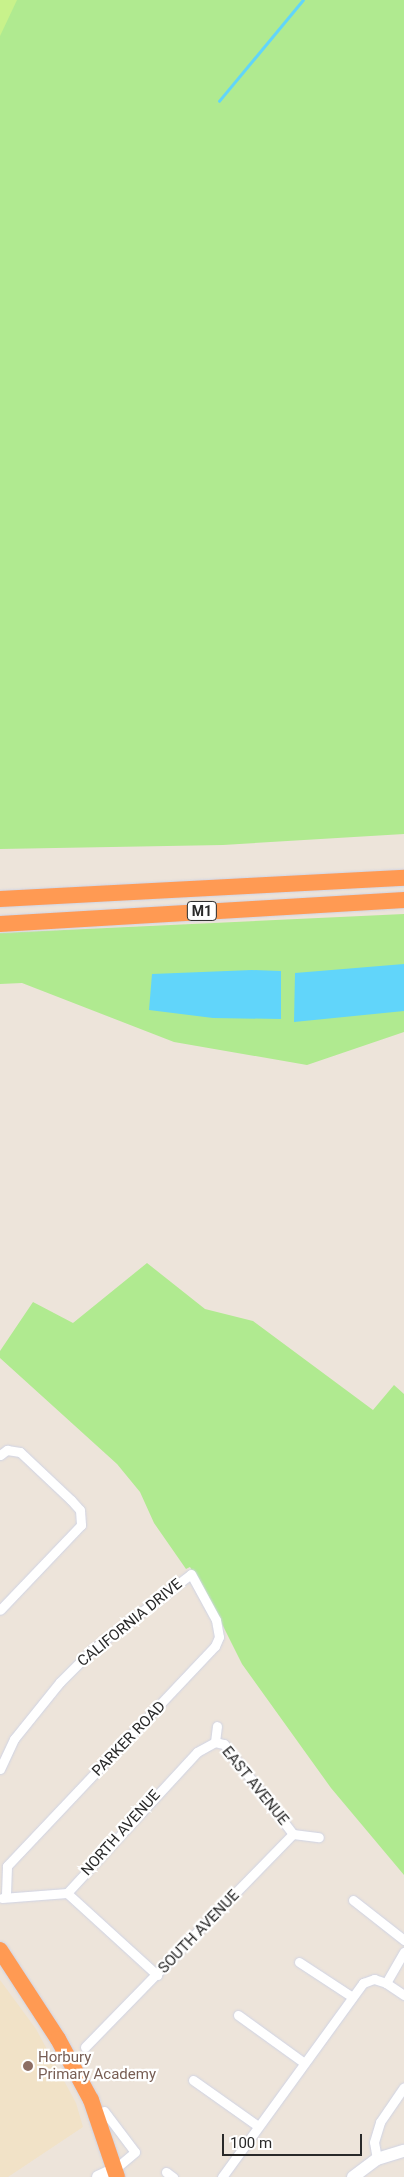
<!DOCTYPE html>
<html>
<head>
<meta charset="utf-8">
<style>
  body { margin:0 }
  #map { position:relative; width:404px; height:2177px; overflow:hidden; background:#ede4da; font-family:Roboto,sans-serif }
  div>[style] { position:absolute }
  .education>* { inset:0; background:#f1e2c7 }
  .green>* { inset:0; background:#b0ea90 }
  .pitch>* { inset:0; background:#c8f28b }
  .water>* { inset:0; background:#61d5fa }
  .stream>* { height:2.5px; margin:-1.25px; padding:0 1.25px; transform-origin:1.25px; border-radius:1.25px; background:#61d5fa }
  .roads { filter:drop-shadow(0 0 1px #cfd3e4) drop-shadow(0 0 1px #cfd3e4) }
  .street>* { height:9px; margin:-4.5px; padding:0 4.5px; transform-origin:4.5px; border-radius:4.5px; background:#fff }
  .secondary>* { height:12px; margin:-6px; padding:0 6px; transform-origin:6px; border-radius:6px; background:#fff }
  .highway>* { height:16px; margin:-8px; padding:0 8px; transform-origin:8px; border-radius:8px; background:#ff9a53 }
  .dots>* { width:14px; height:14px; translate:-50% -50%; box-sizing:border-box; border:2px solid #fff; border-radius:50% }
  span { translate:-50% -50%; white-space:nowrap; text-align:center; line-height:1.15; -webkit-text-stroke:4.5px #fff; paint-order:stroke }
  .shield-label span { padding:1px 4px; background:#fff; border:1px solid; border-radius:4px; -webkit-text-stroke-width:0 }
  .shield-label { font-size:14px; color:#292929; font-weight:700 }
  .street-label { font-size:15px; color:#292929 }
  .education-label { font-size:15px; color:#785e54 }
  .left { translate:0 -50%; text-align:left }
  .scale { position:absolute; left:222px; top:2134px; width:140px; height:22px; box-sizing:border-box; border:2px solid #292929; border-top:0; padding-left:6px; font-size:15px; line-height:18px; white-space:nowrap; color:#292929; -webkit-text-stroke:4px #fff; paint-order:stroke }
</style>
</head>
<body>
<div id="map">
  <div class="education">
    <i style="clip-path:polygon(0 1980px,36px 2029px,76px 2103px,83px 2127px,8px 2177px,0 2177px)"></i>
  </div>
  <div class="green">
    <i style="clip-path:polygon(0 0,404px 0,404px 834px,223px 845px,0 849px)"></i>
    <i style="clip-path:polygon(404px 914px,404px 1032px,307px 1065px,174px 1042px,22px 983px,0 984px,0 933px)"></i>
    <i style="clip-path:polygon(147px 1263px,205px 1309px,253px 1321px,373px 1410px,394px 1385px,404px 1394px,404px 1875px,331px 1788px,242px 1664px,210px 1600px,190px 1567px,186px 1569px,154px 1523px,140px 1492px,117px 1464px,0 1358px,0 1351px,33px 1302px,73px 1323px)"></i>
  </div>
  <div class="pitch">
    <i style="clip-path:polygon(0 0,17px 0,0 36px)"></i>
  </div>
  <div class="water">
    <i style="clip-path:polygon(404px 964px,404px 1011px,294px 1022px,295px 973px)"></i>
    <i style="clip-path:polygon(252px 970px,281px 971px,281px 1019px,213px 1018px,149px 1010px,152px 974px)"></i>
  </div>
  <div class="stream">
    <i style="left:219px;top:101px;width:131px;rotate:-50.3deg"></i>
  </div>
  <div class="roads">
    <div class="street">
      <i style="left:0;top:1455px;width:9px;rotate:-36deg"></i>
      <i style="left:7px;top:1450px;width:13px;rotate:9deg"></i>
      <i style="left:20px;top:1452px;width:70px;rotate:43.3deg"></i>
      <i style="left:71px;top:1500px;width:13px;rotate:48deg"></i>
      <i style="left:80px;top:1510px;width:15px;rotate:86deg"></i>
      <i style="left:81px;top:1525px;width:117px;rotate:133.6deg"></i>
      <i style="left:215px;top:1742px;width:9px;rotate:13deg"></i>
      <i style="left:224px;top:1744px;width:113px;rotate:52.5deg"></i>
      <i style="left:0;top:1769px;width:33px;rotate:-65deg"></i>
      <i style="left:14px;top:1739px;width:73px;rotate:-51.1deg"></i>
      <i style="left:60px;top:1682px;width:47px;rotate:-45deg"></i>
      <i style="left:93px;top:1649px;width:123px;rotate:-37.4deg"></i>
      <i style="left:191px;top:1574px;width:52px;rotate:61.5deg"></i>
      <i style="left:216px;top:1620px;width:17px;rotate:80deg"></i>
      <i style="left:219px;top:1637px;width:10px;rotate:114deg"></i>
      <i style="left:215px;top:1646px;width:303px;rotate:133.4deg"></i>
      <i style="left:7px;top:1866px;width:31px;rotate:92deg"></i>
      <i style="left:67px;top:1893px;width:122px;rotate:42.3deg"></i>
      <i style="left:2px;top:1898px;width:65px;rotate:-4.4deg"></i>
      <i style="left:67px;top:1893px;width:192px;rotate:-47.3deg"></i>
      <i style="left:197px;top:1752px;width:21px;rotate:-29deg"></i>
      <i style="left:215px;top:1742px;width:16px;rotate:-83deg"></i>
      <i style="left:353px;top:1900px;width:65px;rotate:38.1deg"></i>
      <i style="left:299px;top:1962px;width:62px;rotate:33.2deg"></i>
      <i style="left:386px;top:1983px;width:36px;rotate:-60deg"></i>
      <i style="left:238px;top:2015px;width:80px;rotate:35.9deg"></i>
      <i style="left:85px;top:2047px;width:298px;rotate:-45.7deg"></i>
      <i style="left:293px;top:1834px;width:26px;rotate:7deg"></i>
      <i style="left:193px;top:2080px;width:80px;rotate:35.3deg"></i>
      <i style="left:104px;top:2111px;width:51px;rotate:52.9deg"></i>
      <i style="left:135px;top:2152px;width:26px;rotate:140deg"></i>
      <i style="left:377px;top:2159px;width:17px;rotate:-100deg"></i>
      <i style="left:374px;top:2142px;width:21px;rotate:-73deg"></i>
      <i style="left:380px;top:2122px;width:42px;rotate:-55.6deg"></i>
      <i style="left:166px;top:2172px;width:9px;rotate:36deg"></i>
      <i style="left:222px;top:2177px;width:240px;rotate:-54deg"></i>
      <i style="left:363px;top:1983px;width:12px;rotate:-20deg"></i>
      <i style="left:374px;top:1979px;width:13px;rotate:18deg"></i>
      <i style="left:386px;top:1983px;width:22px;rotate:34deg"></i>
    </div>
    <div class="secondary">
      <i style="left:98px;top:2177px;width:19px;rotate:-25deg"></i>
      <i style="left:353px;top:2177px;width:30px;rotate:-37deg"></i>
      <i style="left:377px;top:2159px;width:28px;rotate:-17deg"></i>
    </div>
    <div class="highway">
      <i style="left:0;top:899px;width:405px;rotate:-3deg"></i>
      <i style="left:0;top:924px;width:405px;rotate:-3.4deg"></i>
      <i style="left:0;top:1950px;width:106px;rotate:56.9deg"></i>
      <i style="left:58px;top:2039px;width:69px;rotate:61.6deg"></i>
      <i style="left:91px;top:2100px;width:81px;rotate:71.3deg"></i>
    </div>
  </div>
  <div class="dots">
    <i style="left:28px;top:2066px;background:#8d6e63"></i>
  </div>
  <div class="shield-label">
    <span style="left:202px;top:911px">M1</span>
  </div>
  <div class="street-label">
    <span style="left:130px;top:1623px;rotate:-39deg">CALIFORNIA DRIVE</span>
    <span style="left:129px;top:1739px;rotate:-46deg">PARKER ROAD</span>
    <span style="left:255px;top:1786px;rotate:51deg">EAST AVENUE</span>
    <span style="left:121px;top:1833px;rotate:-48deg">NORTH AVENUE</span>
    <span style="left:199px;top:1932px;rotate:-46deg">SOUTH AVENUE</span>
  </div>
  <div class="education-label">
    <span class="left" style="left:38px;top:2066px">Horbury<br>Primary Academy</span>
  </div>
  <div class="scale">100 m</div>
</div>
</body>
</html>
